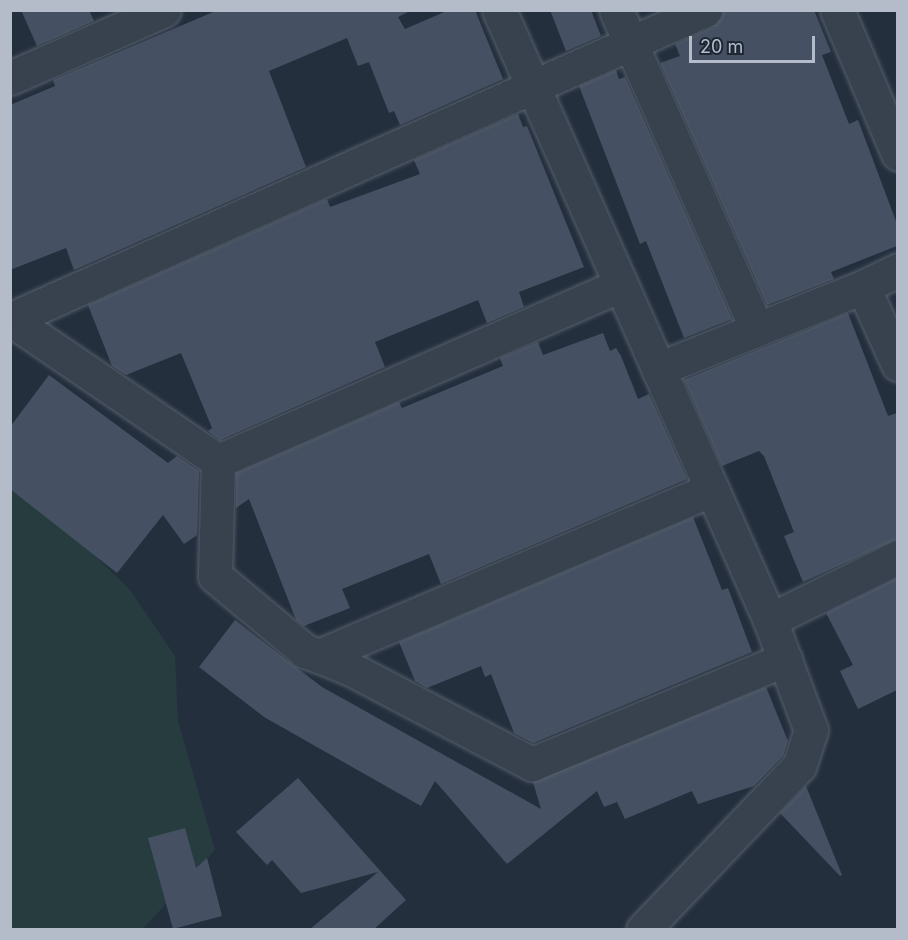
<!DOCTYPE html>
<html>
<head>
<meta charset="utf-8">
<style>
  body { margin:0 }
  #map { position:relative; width:908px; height:940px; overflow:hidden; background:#242f3e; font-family:Inter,sans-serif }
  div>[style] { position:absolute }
  .green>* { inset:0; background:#263c3f }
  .building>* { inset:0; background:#455162 }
  .roads { filter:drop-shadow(0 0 2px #565f6c) drop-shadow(0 0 2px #565f6c) }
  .minor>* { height:33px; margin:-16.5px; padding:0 16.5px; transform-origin:16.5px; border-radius:16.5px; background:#38414e }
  span { translate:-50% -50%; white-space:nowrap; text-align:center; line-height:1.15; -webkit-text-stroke:4.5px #1d2633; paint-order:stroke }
  .frame { position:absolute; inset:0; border:12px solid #b4bcc9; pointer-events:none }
  .scale { position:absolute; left:689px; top:36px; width:126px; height:27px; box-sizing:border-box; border:3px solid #b4bcc9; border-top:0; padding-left:8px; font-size:18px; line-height:21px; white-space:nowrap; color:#b4bcc9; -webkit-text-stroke:4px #1d2633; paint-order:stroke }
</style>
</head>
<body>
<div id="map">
  <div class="green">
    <i style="clip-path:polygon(10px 472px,130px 590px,175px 656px,178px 721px,215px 850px,143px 929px,11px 929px)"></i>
  </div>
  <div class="building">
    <i style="clip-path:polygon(21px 10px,89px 10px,94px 21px,37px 46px)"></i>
    <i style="clip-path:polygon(218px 10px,412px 10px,398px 17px,405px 29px,449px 10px,475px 10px,503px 79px,400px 125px,394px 111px,389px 113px,369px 62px,358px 66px,347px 38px,269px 71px,306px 167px,74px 270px,66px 248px,10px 270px,10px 105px,55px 86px,53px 80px)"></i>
    <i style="clip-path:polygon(550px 10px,591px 10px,601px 36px,566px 51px)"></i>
    <i style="clip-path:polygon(723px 10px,814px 10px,831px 52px,822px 55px,849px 124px,858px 120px,897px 224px,897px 246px,831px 272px,834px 279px,767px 305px,660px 63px,680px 56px,675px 44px,713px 27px)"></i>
    <i style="clip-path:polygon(616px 70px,619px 79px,625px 77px,732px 319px,684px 338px,646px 241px,640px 244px,579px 86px)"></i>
    <i style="clip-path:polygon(518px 114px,523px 127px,527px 126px,584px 267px,519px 292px,524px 307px,487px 323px,478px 300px,375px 342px,385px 367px,220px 440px,208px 431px,212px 428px,181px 353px,126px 375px,112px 366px,88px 305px,320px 202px,327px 199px,330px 207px,420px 174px,414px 160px)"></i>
    <i style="clip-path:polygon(848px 313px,888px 416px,897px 413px,897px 539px,803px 582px,784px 536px,794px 532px,764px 456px,759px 451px,722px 466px,684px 380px)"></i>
    <i style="clip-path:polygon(603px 333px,610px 351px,616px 348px,621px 356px,638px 399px,649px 394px,687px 479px,441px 584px,429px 554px,342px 589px,350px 608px,304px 626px,296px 620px,249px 499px,236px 508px,236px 473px,399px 402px,402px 408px,503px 366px,500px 358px,538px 342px,543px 355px)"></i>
    <i style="clip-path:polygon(49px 375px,168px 463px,177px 456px,199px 471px,197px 535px,184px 544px,163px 515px,117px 573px,10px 489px,10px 427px)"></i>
    <i style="clip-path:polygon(693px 517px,722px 590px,728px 588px,752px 652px,533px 743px,514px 733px,491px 674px,485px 677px,481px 666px,427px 688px,415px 681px,399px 642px)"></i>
    <i style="clip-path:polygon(897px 578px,897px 690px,858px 709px,840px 671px,853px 665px,826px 613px)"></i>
    <i style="clip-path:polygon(235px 620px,322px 687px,541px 809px,533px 782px,766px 687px,788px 741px,783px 756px,754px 786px,698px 804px,692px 791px,625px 819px,617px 802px,604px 807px,597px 791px,507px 864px,435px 781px,421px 806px,264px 717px,199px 667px)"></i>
    <i style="clip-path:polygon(298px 778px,406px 900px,373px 930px,309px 930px,378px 872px,301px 893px,272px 860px,267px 865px,236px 832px)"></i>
    <i style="clip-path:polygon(806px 786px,842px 875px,840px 876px,780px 813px)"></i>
    <i style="clip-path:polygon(185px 828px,196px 868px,207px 858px,222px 916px,173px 929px,148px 838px)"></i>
  </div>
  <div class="roads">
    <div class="minor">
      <i style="left:499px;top:10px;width:667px;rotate:66.05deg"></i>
      <i style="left:770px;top:620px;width:117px;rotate:69.6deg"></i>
      <i style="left:811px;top:730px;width:38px;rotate:108deg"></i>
      <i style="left:799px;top:766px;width:226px;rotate:133.6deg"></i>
      <i style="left:616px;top:10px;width:349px;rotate:66.2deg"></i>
      <i style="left:837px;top:10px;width:156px;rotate:67deg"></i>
      <i style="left:10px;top:78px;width:168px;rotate:-23.8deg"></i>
      <i style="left:898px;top:270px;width:39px;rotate:154deg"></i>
      <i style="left:863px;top:287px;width:85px;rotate:65.6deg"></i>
      <i style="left:10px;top:319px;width:252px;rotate:34.3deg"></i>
      <i style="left:218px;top:461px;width:115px;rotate:91.5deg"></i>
      <i style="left:215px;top:576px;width:117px;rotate:39.8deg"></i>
      <i style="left:305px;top:651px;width:15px;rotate:20deg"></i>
      <i style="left:319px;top:656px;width:427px;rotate:-23deg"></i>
      <i style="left:11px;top:319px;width:760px;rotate:-24deg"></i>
      <i style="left:658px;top:369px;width:221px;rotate:-21.8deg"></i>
      <i style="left:218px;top:461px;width:440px;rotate:-23.6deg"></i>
      <i style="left:770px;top:620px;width:143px;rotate:-26.2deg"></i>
      <i style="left:319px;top:656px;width:32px;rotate:22deg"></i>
      <i style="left:349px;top:668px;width:207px;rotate:27.7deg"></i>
      <i style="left:532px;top:764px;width:274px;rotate:-22.5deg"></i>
    </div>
  </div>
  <div class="frame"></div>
  <div class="scale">20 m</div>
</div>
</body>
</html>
